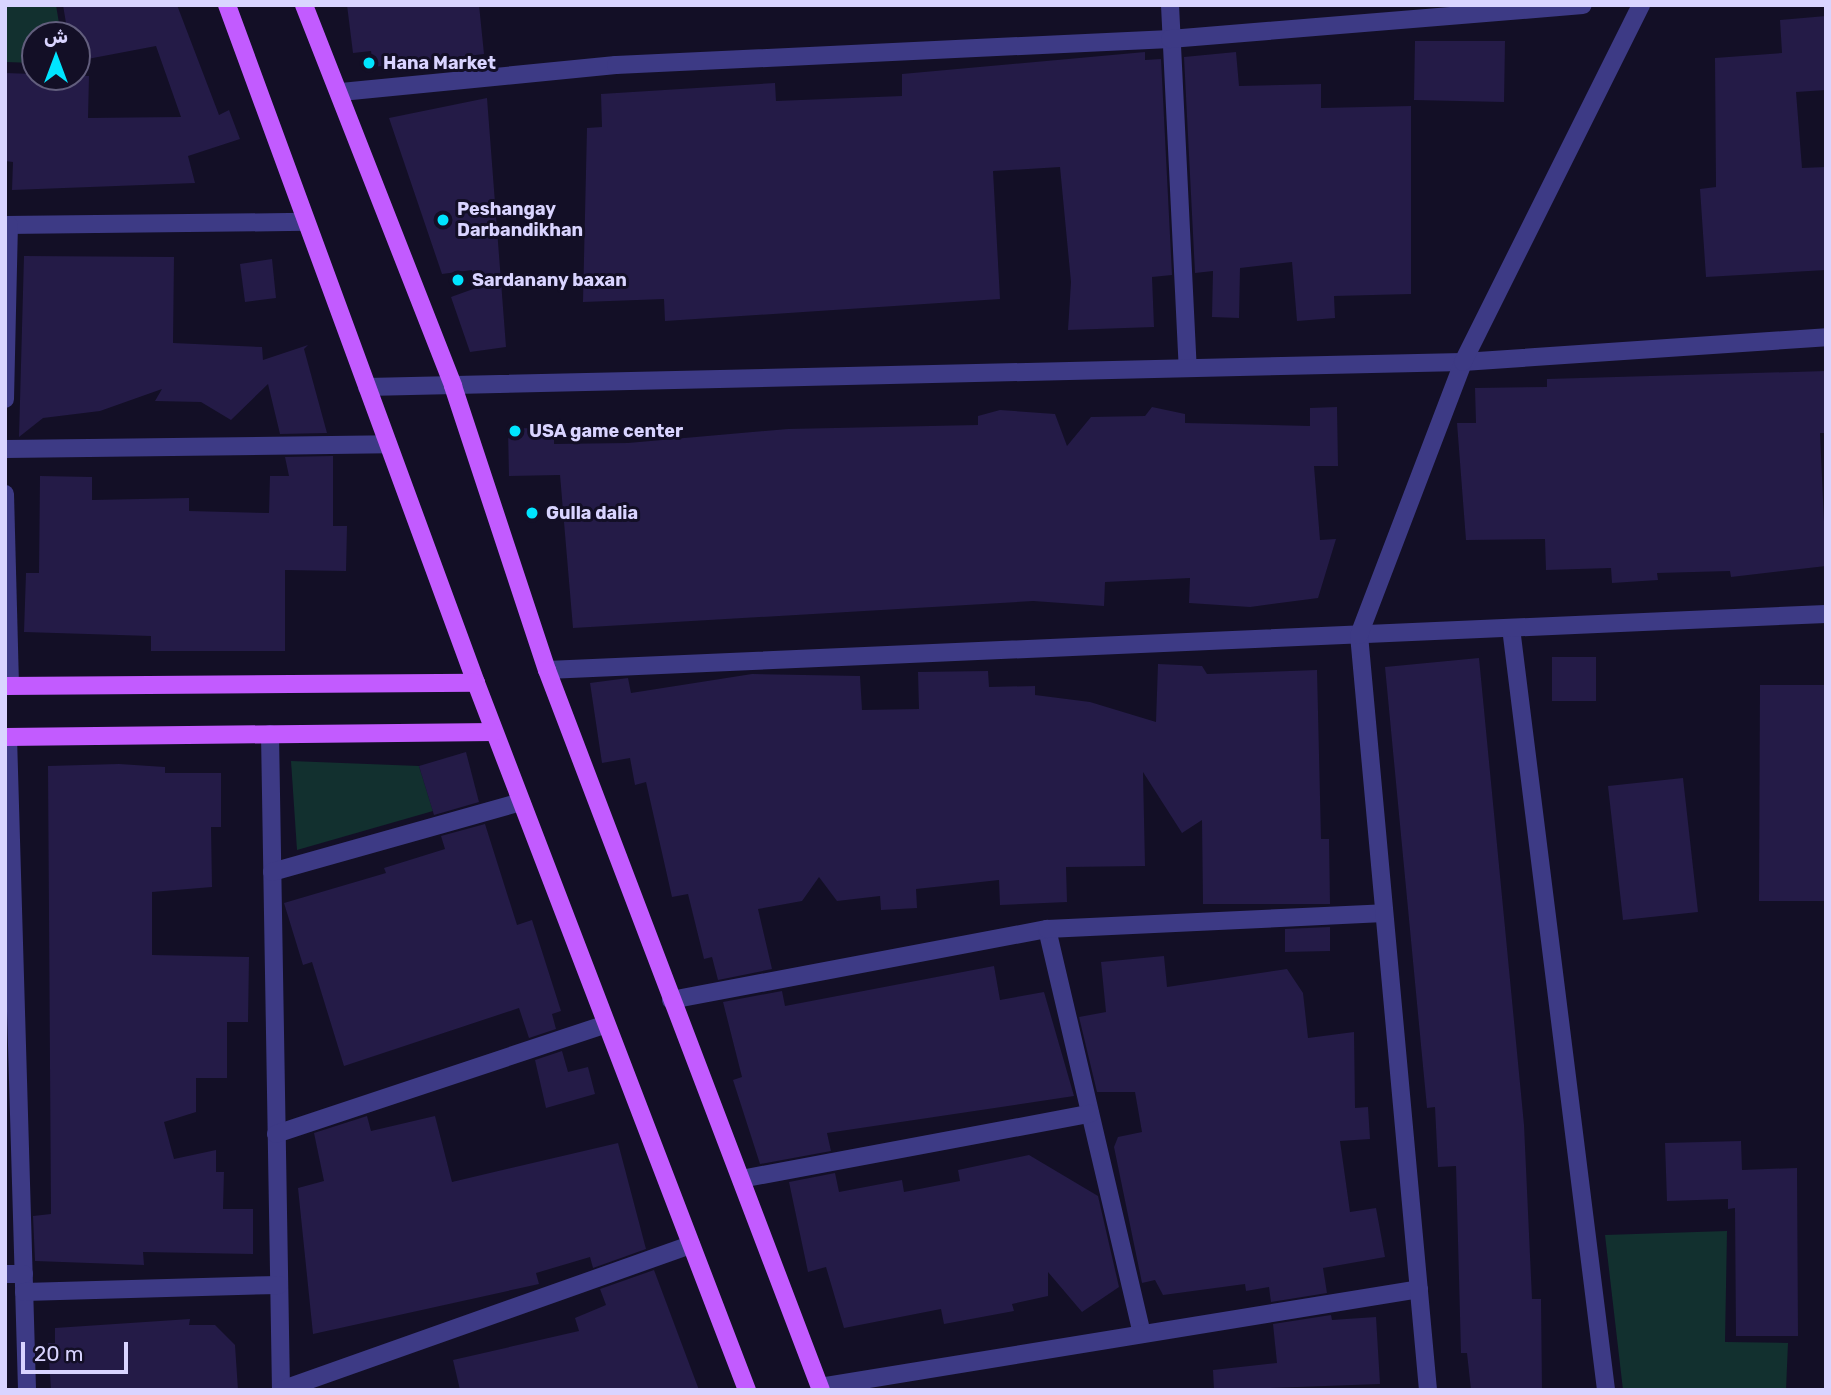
<!DOCTYPE html>
<html>
<head>
<meta charset="utf-8">
<style>
  body { margin:0 }
  #map { position:relative; width:1831px; height:1395px; overflow:hidden; background:#130f26; font-family:Rubik,Cairo,sans-serif }
  div>[style] { position:absolute }
  .green>* { inset:0; background:#12302f }
  .building>* { inset:0; background:#241b47 }
  .minor>* { height:18px; margin:-9px; padding:0 9px; transform-origin:9px; border-radius:9px; background:#3d3a85 }
  .major>* { height:18px; margin:-9px; padding:0 9px; transform-origin:9px; border-radius:9px; background:#c25bff }
  .dots>* { width:19px; height:19px; translate:-50% -50%; box-sizing:border-box; border:4px solid #130f26; border-radius:50% }
  span { translate:-50% -50%; white-space:nowrap; text-align:center; line-height:1.15; -webkit-text-stroke:6px #130f26; paint-order:stroke }
  .poi-label { font-size:18px; color:#d9d4ff; font-weight:700 }
  .left { translate:0 -50%; text-align:left }
  .frame { position:absolute; inset:0; border:7px solid #d9d4ff; pointer-events:none }
  .north { position:absolute; left:21px; top:21px; width:70px; height:70px; box-sizing:border-box; background:#130f26; border:2px solid #625e7d; border-radius:50%; rotate:0deg; font-size:19px; font-weight:700; line-height:28px; text-align:center; color:#d9d4ff }
  .north::after { content:''; display:block; margin:auto; width:24px; height:32px; background:#00e5ff; clip-path:polygon(50% 0,100% 100%,50% 72%,0 100%) }
  .scale { position:absolute; left:21px; top:1342px; width:107px; height:32px; box-sizing:border-box; border:4px solid #d9d4ff; border-top:0; padding-left:9px; font-size:21px; line-height:24px; white-space:nowrap; color:#d9d4ff; -webkit-text-stroke:5px #130f26; paint-order:stroke }
</style>
</head>
<body>
<div id="map">
  <div class="green">
    <i style="clip-path:polygon(5px 5px,56px 5px,61px 35px,35px 35px,35px 63px,5px 62px)"></i>
    <i style="clip-path:polygon(291px 761px,419px 766px,433px 811px,297px 850px)"></i>
    <i style="clip-path:polygon(1727px 1231px,1725px 1342px,1788px 1343px,1786px 1390px,1623px 1390px,1605px 1235px)"></i>
  </div>
  <div class="building">
    <i style="clip-path:polygon(63px 5px,177px 5px,219px 115px,229px 110px,240px 139px,188px 156px,195px 183px,12px 190px,13px 162px,5px 161px,5px 73px,89px 76px,88px 118px,181px 117px,156px 46px,77px 61px,77px 35px,68px 35px)"></i>
    <i style="clip-path:polygon(347px 5px,479px 5px,484px 54px,373px 67px,371px 51px,353px 53px)"></i>
    <i style="clip-path:polygon(1826px 16px,1826px 90px,1796px 92px,1802px 168px,1826px 167px,1826px 270px,1706px 277px,1700px 189px,1716px 187px,1715px 58px,1782px 53px,1780px 20px)"></i>
    <i style="clip-path:polygon(1415px 41px,1505px 41px,1504px 102px,1414px 100px)"></i>
    <i style="clip-path:polygon(1145px 52px,1145px 60px,1161px 59px,1172px 275px,1152px 277px,1154px 327px,1068px 330px,1071px 282px,1060px 167px,993px 171px,1000px 299px,665px 321px,664px 299px,583px 302px,587px 128px,602px 127px,601px 94px,775px 83px,776px 101px,902px 96px,902px 74px)"></i>
    <i style="clip-path:polygon(1236px 52px,1239px 86px,1321px 84px,1321px 108px,1411px 106px,1411px 294px,1334px 296px,1335px 318px,1297px 321px,1292px 262px,1240px 268px,1239px 318px,1212px 317px,1213px 271px,1195px 273px,1184px 57px)"></i>
    <i style="clip-path:polygon(487px 98px,506px 347px,470px 352px,451px 297px,476px 288px,472px 270px,442px 274px,389px 118px)"></i>
    <i style="clip-path:polygon(24px 256px,174px 257px,173px 343px,262px 347px,263px 360px,308px 345px,304px 349px,327px 433px,280px 434px,268px 384px,231px 420px,201px 402px,155px 401px,162px 389px,100px 411px,43px 418px,19px 437px)"></i>
    <i style="clip-path:polygon(272px 259px,276px 298px,245px 302px,240px 264px)"></i>
    <i style="clip-path:polygon(1826px 371px,1826px 433px,1820px 433px,1826px 566px,1731px 577px,1730px 571px,1657px 573px,1658px 580px,1612px 583px,1611px 568px,1546px 570px,1545px 539px,1466px 540px,1457px 423px,1476px 423px,1475px 388px,1547px 387px,1547px 379px)"></i>
    <i style="clip-path:polygon(1152px 407px,1185px 414px,1185px 423px,1310px 426px,1310px 408px,1337px 407px,1338px 466px,1314px 466px,1320px 540px,1336px 539px,1318px 598px,1250px 607px,1189px 603px,1190px 578px,1105px 582px,1104px 606px,1033px 601px,573px 628px,560px 475px,509px 476px,508px 429px,554px 427px,554px 444px,628px 443px,788px 429px,978px 425px,978px 416px,1000px 410px,1055px 414px,1067px 446px,1091px 417px,1145px 416px)"></i>
    <i style="clip-path:polygon(333px 456px,333px 526px,347px 526px,346px 571px,285px 570px,285px 651px,151px 651px,151px 636px,24px 632px,26px 573px,39px 573px,40px 476px,92px 477px,92px 500px,189px 498px,189px 511px,269px 513px,270px 476px,289px 476px,285px 457px)"></i>
    <i style="clip-path:polygon(1552px 657px,1596px 657px,1596px 701px,1552px 701px)"></i>
    <i style="clip-path:polygon(1479px 658px,1524px 1125px,1532px 1299px,1541px 1299px,1542px 1390px,1471px 1390px,1467px 1353px,1461px 1353px,1456px 1166px,1438px 1167px,1435px 1107px,1427px 1108px,1385px 667px)"></i>
    <i style="clip-path:polygon(1158px 664px,1202px 666px,1207px 674px,1317px 670px,1321px 839px,1329px 839px,1330px 904px,1203px 904px,1202px 820px,1182px 833px,1143px 772px,1145px 866px,1066px 867px,1067px 902px,1000px 905px,999px 880px,916px 889px,917px 908px,881px 910px,880px 896px,837px 901px,819px 877px,802px 901px,758px 909px,772px 969px,718px 980px,712px 957px,704px 959px,688px 894px,672px 897px,646px 782px,635px 785px,630px 758px,602px 763px,590px 683px,628px 678px,631px 693px,752px 674px,860px 676px,862px 710px,919px 709px,918px 672px,988px 671px,989px 687px,1035px 686px,1035px 695px,1090px 702px,1156px 722px)"></i>
    <i style="clip-path:polygon(1760px 685px,1826px 685px,1826px 901px,1759px 901px)"></i>
    <i style="clip-path:polygon(466px 752px,479px 802px,434px 815px,419px 766px)"></i>
    <i style="clip-path:polygon(119px 764px,165px 767px,165px 773px,221px 773px,221px 827px,211px 827px,212px 887px,152px 892px,152px 955px,249px 957px,248px 1022px,227px 1022px,227px 1078px,196px 1078px,196px 1112px,164px 1122px,174px 1159px,216px 1150px,216px 1172px,224px 1172px,223px 1209px,253px 1209px,253px 1254px,143px 1252px,144px 1265px,35px 1261px,33px 1216px,51px 1214px,48px 766px)"></i>
    <i style="clip-path:polygon(1683px 778px,1698px 912px,1623px 920px,1608px 786px)"></i>
    <i style="clip-path:polygon(485px 824px,517px 925px,532px 920px,561px 1011px,552px 1014px,556px 1029px,529px 1038px,519px 1008px,344px 1066px,312px 962px,303px 965px,284px 903px,386px 873px,384px 868px,445px 849px,441px 836px)"></i>
    <i style="clip-path:polygon(1330px 927px,1330px 951px,1285px 952px,1285px 929px)"></i>
    <i style="clip-path:polygon(1164px 956px,1167px 987px,1287px 969px,1303px 993px,1308px 1038px,1354px 1032px,1355px 1108px,1368px 1107px,1370px 1139px,1340px 1141px,1350px 1212px,1376px 1208px,1385px 1257px,1323px 1268px,1327px 1293px,1271px 1302px,1269px 1287px,1246px 1291px,1245px 1284px,1163px 1295px,1155px 1280px,1142px 1283px,1114px 1147px,1118px 1137px,1142px 1132px,1135px 1092px,1097px 1092px,1079px 1017px,1106px 1012px,1101px 962px)"></i>
    <i style="clip-path:polygon(994px 966px,1000px 1000px,1044px 992px,1074px 1096px,827px 1133px,831px 1151px,760px 1164px,733px 1080px,742px 1077px,723px 1002px,782px 991px,785px 1006px)"></i>
    <i style="clip-path:polygon(562px 1051px,568px 1072px,588px 1067px,595px 1094px,546px 1108px,535px 1060px)"></i>
    <i style="clip-path:polygon(367px 1116px,371px 1131px,435px 1116px,452px 1182px,618px 1143px,646px 1249px,593px 1268px,590px 1257px,536px 1273px,539px 1284px,313px 1334px,298px 1188px,324px 1181px,314px 1133px)"></i>
    <i style="clip-path:polygon(1741px 1141px,1742px 1170px,1797px 1168px,1798px 1336px,1736px 1336px,1735px 1208px,1728px 1209px,1728px 1199px,1667px 1201px,1665px 1143px)"></i>
    <i style="clip-path:polygon(1029px 1155px,1098px 1196px,1119px 1287px,1082px 1312px,1048px 1272px,1048px 1296px,1012px 1304px,1014px 1311px,944px 1324px,941px 1309px,844px 1328px,826px 1267px,808px 1272px,789px 1182px,835px 1173px,839px 1192px,902px 1180px,904px 1192px,960px 1181px,958px 1170px)"></i>
    <i style="clip-path:polygon(654px 1270px,699px 1390px,460px 1390px,453px 1360px,579px 1331px,575px 1318px,606px 1305px,600px 1289px)"></i>
    <i style="clip-path:polygon(1331px 1315px,1332px 1320px,1376px 1317px,1380px 1384px,1214px 1390px,1213px 1370px,1277px 1363px,1273px 1324px)"></i>
    <i style="clip-path:polygon(190px 1319px,189px 1325px,215px 1325px,235px 1345px,238px 1390px,51px 1390px,48px 1343px,55px 1343px,55px 1328px)"></i>
  </div>
  <div class="minor">
    <i style="left:1170px;top:5px;width:363px;rotate:87.2deg"></i>
    <i style="left:341px;top:92px;width:276px;rotate:-5.6deg"></i>
    <i style="left:616px;top:65px;width:555px;rotate:-2.69deg"></i>
    <i style="left:1170px;top:39px;width:414px;rotate:-4.7deg"></i>
    <i style="left:5px;top:225px;width:301px;rotate:-0.6deg"></i>
    <i style="left:367px;top:387px;width:1096px;rotate:-1.31deg"></i>
    <i style="left:1463px;top:362px;width:364px;rotate:-3.9deg"></i>
    <i style="left:5px;top:399px;width:174px;rotate:-88.7deg"></i>
    <i style="left:5px;top:449px;width:383px;rotate:-0.7deg"></i>
    <i style="left:5px;top:494px;width:192px;rotate:88.5deg"></i>
    <i style="left:1511px;top:628px;width:768px;rotate:82.89deg"></i>
    <i style="left:547px;top:670px;width:1280px;rotate:-2.51deg"></i>
    <i style="left:270px;top:734px;width:656px;rotate:89.04deg"></i>
    <i style="left:8px;top:737px;width:653px;rotate:88.33deg"></i>
    <i style="left:272px;top:872px;width:259px;rotate:-15.7deg"></i>
    <i style="left:1047px;top:929px;width:416px;rotate:76.8deg"></i>
    <i style="left:671px;top:1000px;width:383px;rotate:-10.7deg"></i>
    <i style="left:1047px;top:929px;width:337px;rotate:-2.7deg"></i>
    <i style="left:276px;top:1134px;width:348px;rotate:-18.4deg"></i>
    <i style="left:741px;top:1179px;width:355px;rotate:-10.6deg"></i>
    <i style="left:5px;top:1274px;width:19px"></i>
    <i style="left:24px;top:1292px;width:255px;rotate:-1.6deg"></i>
    <i style="left:820px;top:1387px;width:607px;rotate:-9.29deg"></i>
    <i style="left:281px;top:1390px;width:435px;rotate:-19.5deg"></i>
    <i style="left:1428px;top:1390px;width:758px;rotate:-95.22deg"></i>
    <i style="left:1359px;top:635px;width:292px;rotate:-69.1deg"></i>
    <i style="left:1463px;top:362px;width:399px;rotate:-63.5deg"></i>
  </div>
  <div class="major">
    <i style="left:227px;top:5px;width:722px;rotate:69.83deg"></i>
    <i style="left:476px;top:683px;width:757px;rotate:69.03deg"></i>
    <i style="left:304px;top:5px;width:409px;rotate:68.6deg"></i>
    <i style="left:453px;top:386px;width:299px;rotate:71.7deg"></i>
    <i style="left:547px;top:670px;width:770px;rotate:69.17deg"></i>
    <i style="left:5px;top:686px;width:471px;rotate:-0.4deg"></i>
    <i style="left:5px;top:737px;width:489px;rotate:-0.6deg"></i>
  </div>
  <div class="dots">
    <i style="left:369px;top:63px;background:#00e5ff"></i>
    <i style="left:443px;top:220px;background:#00e5ff"></i>
    <i style="left:458px;top:280px;background:#00e5ff"></i>
    <i style="left:515px;top:431px;background:#00e5ff"></i>
    <i style="left:532px;top:513px;background:#00e5ff"></i>
  </div>
  <div class="poi-label">
    <span class="left" style="left:383px;top:63px">Hana Market</span>
    <span class="left" style="left:457px;top:220px">Peshangay<br>Darbandikhan</span>
    <span class="left" style="left:472px;top:280px">Sardanany baxan</span>
    <span class="left" style="left:529px;top:431px">USA game center</span>
    <span class="left" style="left:546px;top:513px">Gulla dalia</span>
  </div>
  <div class="frame"></div>
  <div class="north">ش</div>
  <div class="scale">20 m</div>
</div>
</body>
</html>
